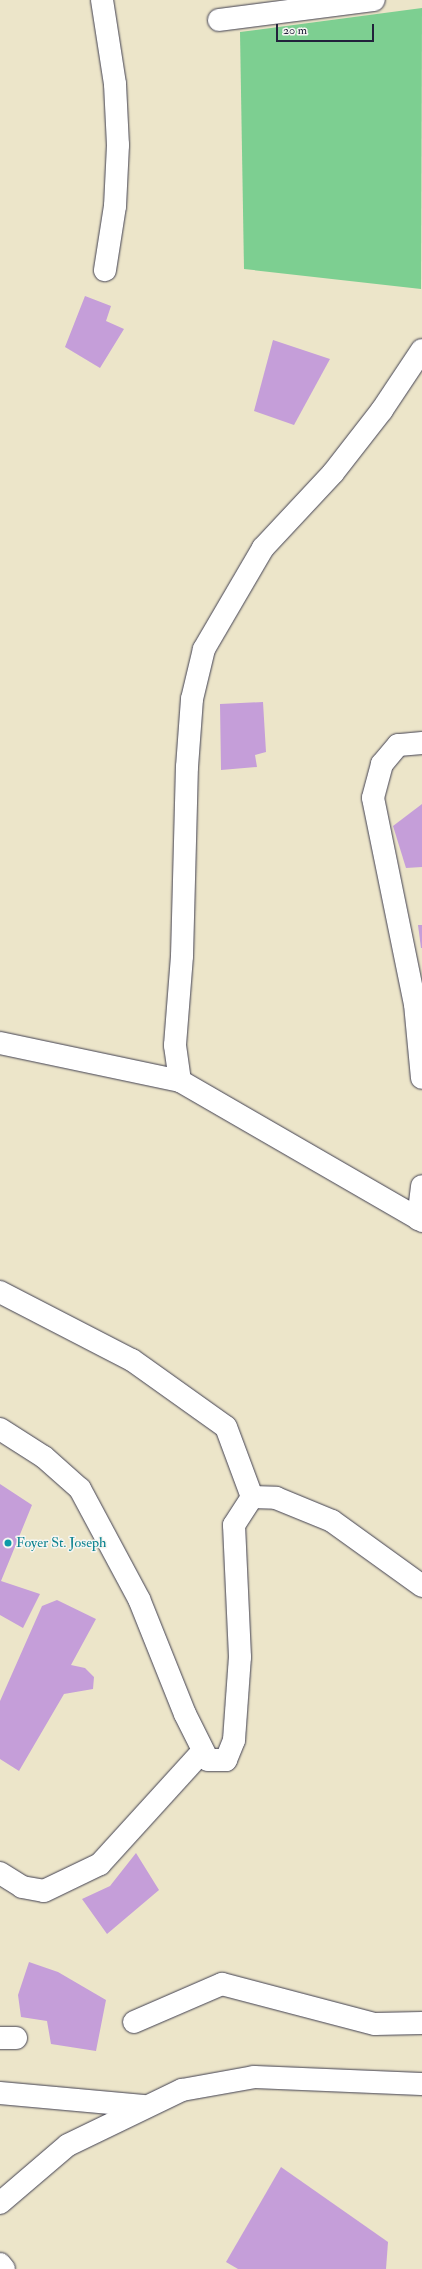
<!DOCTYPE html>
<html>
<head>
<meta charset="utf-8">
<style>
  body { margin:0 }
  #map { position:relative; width:422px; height:2269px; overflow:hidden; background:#ece5c9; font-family:"IM FELL Double Pica",serif }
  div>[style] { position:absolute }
  .green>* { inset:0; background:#7dcf91 }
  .building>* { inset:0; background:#c59ed9 }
  .roads { filter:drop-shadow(0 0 1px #403f50) drop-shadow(0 0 1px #403f50) }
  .minor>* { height:22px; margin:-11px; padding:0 11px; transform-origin:11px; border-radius:11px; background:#fff }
  .dots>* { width:11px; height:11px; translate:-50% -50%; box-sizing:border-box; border:2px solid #f6f6f2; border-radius:50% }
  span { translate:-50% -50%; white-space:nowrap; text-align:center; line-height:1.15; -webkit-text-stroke:3px #f6f6f2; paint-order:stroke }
  .culture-label { font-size:14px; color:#0d838f }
  .left { translate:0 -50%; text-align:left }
  .scale { position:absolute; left:276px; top:24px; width:98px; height:18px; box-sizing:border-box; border:2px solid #22223b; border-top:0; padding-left:5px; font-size:12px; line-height:14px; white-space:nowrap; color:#22223b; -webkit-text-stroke:3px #f6f6f2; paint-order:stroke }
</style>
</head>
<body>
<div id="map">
  <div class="green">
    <i style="clip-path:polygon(422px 8px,421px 289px,244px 269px,240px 32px)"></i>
  </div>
  <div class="building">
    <i style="clip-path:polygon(85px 296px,111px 306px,106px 321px,124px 329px,100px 368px,65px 347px)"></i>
    <i style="clip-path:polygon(273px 340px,330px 359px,294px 425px,254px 411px)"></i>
    <i style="clip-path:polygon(263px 702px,266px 752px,255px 755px,257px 767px,221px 770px,220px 704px)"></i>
    <i style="clip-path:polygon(422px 804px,422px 867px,406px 868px,393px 826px)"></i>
    <i style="clip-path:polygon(418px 925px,422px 925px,422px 948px,421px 948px)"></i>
    <i style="clip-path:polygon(0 1484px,32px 1505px,1px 1581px,40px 1594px,23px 1628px,0 1615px)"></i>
    <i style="clip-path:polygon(57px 1600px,96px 1619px,71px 1665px,85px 1668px,94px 1677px,93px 1689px,64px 1694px,19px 1771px,0 1759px,0 1701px,42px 1606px)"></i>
    <i style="clip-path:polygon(136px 1853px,159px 1890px,107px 1934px,82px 1899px,110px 1886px)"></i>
    <i style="clip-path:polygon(29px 1962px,58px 1972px,106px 2000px,96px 2051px,51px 2044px,47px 2021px,21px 2017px,18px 1995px)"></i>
    <i style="clip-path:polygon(281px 2167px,388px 2242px,386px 2269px,238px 2269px,226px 2262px)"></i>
  </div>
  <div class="roads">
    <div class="minor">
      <i style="left:102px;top:0;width:85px;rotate:81.2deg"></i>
      <i style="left:115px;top:84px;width:61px;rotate:87.2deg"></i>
      <i style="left:118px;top:145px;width:61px;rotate:92.8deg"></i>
      <i style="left:115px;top:206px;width:65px;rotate:98.9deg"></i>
      <i style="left:219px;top:20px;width:156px;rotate:-7.4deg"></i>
      <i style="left:422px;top:743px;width:24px;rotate:175deg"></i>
      <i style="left:398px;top:745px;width:25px;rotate:130deg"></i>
      <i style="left:382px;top:764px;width:35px;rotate:105deg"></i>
      <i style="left:373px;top:798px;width:210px;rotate:78.5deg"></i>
      <i style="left:415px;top:1004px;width:74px;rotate:84.6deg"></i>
      <i style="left:0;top:1043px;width:184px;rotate:11.9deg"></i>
      <i style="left:180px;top:1081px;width:280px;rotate:30deg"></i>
      <i style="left:180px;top:1081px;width:36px;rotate:-98deg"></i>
      <i style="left:175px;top:1045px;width:89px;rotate:-85.5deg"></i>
      <i style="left:182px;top:956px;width:189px;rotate:-88.5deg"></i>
      <i style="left:187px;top:767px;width:68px;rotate:-85.8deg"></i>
      <i style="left:192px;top:699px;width:51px;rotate:-76.5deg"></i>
      <i style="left:204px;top:649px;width:117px;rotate:-59.7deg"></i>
      <i style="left:263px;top:548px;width:103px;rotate:-47deg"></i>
      <i style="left:333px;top:473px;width:80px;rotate:-52.1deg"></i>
      <i style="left:382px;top:410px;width:72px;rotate:-56.3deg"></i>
      <i style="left:418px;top:1219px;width:33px;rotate:-83deg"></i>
      <i style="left:0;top:1292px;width:148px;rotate:27.3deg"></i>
      <i style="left:132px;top:1360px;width:115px;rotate:35.5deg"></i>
      <i style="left:226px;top:1427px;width:75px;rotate:69.6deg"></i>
      <i style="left:0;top:1429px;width:52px;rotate:32.5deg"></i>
      <i style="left:44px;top:1457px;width:48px;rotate:41.6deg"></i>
      <i style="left:80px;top:1489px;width:125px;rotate:61.8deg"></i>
      <i style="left:139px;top:1599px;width:124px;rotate:68.2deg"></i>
      <i style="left:185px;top:1714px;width:51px;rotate:63.4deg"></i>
      <i style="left:208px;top:1760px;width:18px"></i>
      <i style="left:226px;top:1760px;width:22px;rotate:-68deg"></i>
      <i style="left:234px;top:1740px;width:83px;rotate:-85.9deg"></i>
      <i style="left:240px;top:1657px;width:132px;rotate:-92.6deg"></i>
      <i style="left:234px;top:1525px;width:33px;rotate:-57deg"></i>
      <i style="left:252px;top:1497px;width:24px;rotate:2deg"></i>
      <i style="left:276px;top:1498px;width:61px;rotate:22.3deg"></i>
      <i style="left:332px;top:1521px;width:111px;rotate:35.8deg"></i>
      <i style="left:0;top:1873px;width:26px;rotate:32deg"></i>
      <i style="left:22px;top:1887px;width:22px;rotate:10deg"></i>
      <i style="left:44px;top:1891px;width:62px;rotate:-25.7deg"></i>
      <i style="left:100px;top:1864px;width:151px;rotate:-47.7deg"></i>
      <i style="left:134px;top:2022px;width:96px;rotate:-23.4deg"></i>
      <i style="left:222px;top:1984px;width:158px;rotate:14.7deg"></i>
      <i style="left:375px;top:2024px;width:47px;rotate:-1.2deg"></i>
      <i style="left:0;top:2038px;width:16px"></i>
      <i style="left:0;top:2093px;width:144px;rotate:5.2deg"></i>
      <i style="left:0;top:2203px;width:89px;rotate:-40.5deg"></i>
      <i style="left:68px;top:2145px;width:127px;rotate:-25.8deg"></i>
      <i style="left:182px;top:2090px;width:73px;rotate:-10.2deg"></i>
      <i style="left:254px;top:2077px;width:168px;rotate:2.4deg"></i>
      <i style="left:0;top:2264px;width:6px;rotate:51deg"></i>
    </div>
  </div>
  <div class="dots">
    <i style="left:8px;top:1543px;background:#0f9aa8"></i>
  </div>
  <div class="culture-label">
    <span class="left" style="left:16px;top:1543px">Foyer St. Joseph</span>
  </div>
  <div class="scale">20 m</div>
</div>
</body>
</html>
